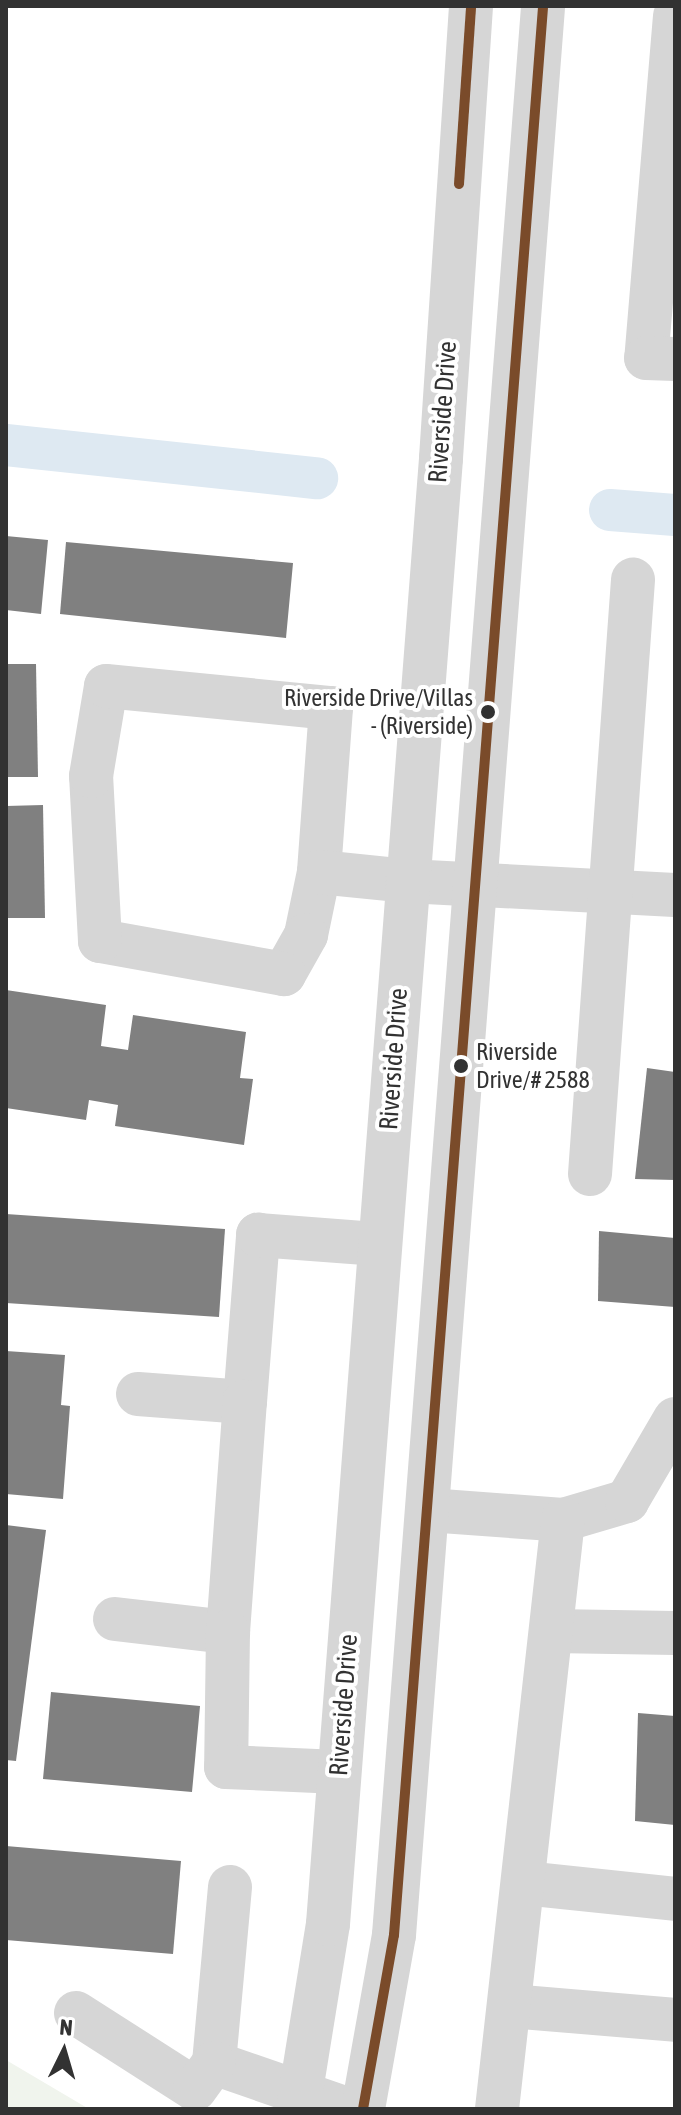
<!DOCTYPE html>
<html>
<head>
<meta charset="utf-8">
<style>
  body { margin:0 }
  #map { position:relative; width:681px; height:2115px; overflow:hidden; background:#fff; font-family:"Asap Condensed",sans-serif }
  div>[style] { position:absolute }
  .green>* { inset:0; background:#f0f4ed }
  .canal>* { height:42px; margin:-21px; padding:0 21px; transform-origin:21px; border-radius:21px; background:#dee9f2 }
  .building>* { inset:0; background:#808080 }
  .minor>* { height:44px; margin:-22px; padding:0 22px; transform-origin:22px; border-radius:22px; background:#d6d6d6 }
  .bus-1>* { height:10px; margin:-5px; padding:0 5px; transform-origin:5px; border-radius:5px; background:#7a4b2a }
  .dots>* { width:22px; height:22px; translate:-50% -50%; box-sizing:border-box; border:4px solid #fff; border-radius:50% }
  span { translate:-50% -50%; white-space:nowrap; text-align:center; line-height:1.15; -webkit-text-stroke:8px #fff; paint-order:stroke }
  .bus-label { font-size:24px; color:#323232 }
  .right { translate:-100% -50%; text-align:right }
  .left { translate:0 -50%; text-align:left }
  .street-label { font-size:26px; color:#323232 }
  .frame { position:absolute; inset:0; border:8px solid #323232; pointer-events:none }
  .north { position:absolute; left:24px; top:2011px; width:80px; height:80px; -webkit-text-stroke:6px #fff; paint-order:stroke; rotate:5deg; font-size:22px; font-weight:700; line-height:32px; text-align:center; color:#323232 }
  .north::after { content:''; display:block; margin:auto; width:28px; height:36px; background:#323232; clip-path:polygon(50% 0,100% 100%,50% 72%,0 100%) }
</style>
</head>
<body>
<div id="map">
  <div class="green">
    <i style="clip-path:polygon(6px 2060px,89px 2109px,6px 2109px)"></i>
  </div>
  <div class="canal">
    <i style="left:6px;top:445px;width:313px;rotate:6.1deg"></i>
    <i style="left:610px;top:510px;width:65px;rotate:4.4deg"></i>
  </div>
  <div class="building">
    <i style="clip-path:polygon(6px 536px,48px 540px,41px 614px,6px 610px)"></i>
    <i style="clip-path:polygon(66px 542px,293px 563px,286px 638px,60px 614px)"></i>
    <i style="clip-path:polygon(6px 664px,36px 664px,38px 777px,6px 777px)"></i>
    <i style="clip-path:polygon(43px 805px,45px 918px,6px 918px,6px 806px)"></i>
    <i style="clip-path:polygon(6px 990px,106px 1005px,101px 1046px,128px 1050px,133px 1015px,246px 1032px,240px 1078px,253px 1079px,244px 1145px,115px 1126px,118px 1105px,89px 1100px,86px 1120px,6px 1108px)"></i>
    <i style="clip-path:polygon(647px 1068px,675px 1072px,675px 1180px,635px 1179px)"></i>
    <i style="clip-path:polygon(6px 1214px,225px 1229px,219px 1317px,6px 1303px)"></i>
    <i style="clip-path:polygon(599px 1231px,675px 1238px,675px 1307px,598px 1301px)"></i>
    <i style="clip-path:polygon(6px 1351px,65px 1355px,61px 1405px,70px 1406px,63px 1499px,6px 1494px)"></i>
    <i style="clip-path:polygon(6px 1525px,46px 1530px,16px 1761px,6px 1760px)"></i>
    <i style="clip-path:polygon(51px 1692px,200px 1706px,192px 1792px,43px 1779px)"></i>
    <i style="clip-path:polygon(638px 1713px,675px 1716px,675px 1825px,635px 1821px)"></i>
    <i style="clip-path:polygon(6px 1846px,181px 1861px,173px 1954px,6px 1940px)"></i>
  </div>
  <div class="minor">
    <i style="left:675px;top:16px;width:343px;rotate:94.8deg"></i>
    <i style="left:646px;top:358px;width:29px;rotate:2deg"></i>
    <i style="left:319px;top:872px;width:64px;rotate:101.7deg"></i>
    <i style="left:306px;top:935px;width:45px;rotate:119.4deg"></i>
    <i style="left:284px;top:974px;width:187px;rotate:-169.8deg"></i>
    <i style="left:100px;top:941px;width:165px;rotate:-93.1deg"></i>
    <i style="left:91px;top:776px;width:91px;rotate:-80.5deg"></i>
    <i style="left:106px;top:686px;width:226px;rotate:5.6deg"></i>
    <i style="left:331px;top:708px;width:164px;rotate:94.2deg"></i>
    <i style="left:319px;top:872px;width:88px;rotate:5.8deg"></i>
    <i style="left:407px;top:881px;width:268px;rotate:3deg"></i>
    <i style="left:590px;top:1174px;width:596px;rotate:-85.86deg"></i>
    <i style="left:138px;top:1394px;width:107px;rotate:4.3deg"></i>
    <i style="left:245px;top:1402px;width:168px;rotate:-85.5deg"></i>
    <i style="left:258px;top:1235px;width:121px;rotate:4.3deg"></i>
    <i style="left:428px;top:1510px;width:135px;rotate:4.2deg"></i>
    <i style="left:563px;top:1520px;width:67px;rotate:-16.5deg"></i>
    <i style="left:627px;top:1501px;width:95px;rotate:-59.7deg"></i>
    <i style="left:115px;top:1619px;width:114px;rotate:6.6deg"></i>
    <i style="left:228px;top:1632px;width:231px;rotate:-85.8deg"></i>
    <i style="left:552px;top:1631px;width:123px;rotate:0.9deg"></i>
    <i style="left:228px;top:1632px;width:135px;rotate:90.8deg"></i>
    <i style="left:226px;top:1767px;width:113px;rotate:2.5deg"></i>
    <i style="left:524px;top:1883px;width:152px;rotate:6deg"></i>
    <i style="left:230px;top:1887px;width:177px;rotate:95.2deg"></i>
    <i style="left:214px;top:2063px;width:141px;rotate:19.1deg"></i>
    <i style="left:510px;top:2006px;width:166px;rotate:4.8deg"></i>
    <i style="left:76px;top:2013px;width:141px;rotate:32.6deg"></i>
    <i style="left:195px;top:2089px;width:32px;rotate:-54deg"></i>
    <i style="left:298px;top:2109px;width:187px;rotate:-80.8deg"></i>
    <i style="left:328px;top:1924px;width:1470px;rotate:-85.59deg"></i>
    <i style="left:441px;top:458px;width:453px;rotate:-86.2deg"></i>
    <i style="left:363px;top:2109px;width:177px;rotate:-79.9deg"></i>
    <i style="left:394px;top:1935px;width:1935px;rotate:-85.58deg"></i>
    <i style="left:497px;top:2109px;width:593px;rotate:-83.61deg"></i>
  </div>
  <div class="bus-1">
    <i style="left:459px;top:184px;width:178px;rotate:-86.1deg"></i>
    <i style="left:363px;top:2109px;width:177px;rotate:-79.9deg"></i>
    <i style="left:394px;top:1935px;width:1935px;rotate:-85.58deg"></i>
  </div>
  <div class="dots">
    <i style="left:488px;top:712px;background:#323232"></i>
    <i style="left:461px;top:1066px;background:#323232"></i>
  </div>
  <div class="bus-label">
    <span class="right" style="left:473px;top:712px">Riverside Drive/Villas<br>- (Riverside)</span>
    <span class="left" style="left:476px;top:1066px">Riverside<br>Drive/# 2588</span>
  </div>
  <div class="street-label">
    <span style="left:443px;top:412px;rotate:-86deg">Riverside Drive</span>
    <span style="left:394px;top:1059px;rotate:-86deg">Riverside Drive</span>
    <span style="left:344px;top:1705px;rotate:-86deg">Riverside Drive</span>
  </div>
  <div class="frame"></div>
  <div class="north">N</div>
</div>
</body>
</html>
